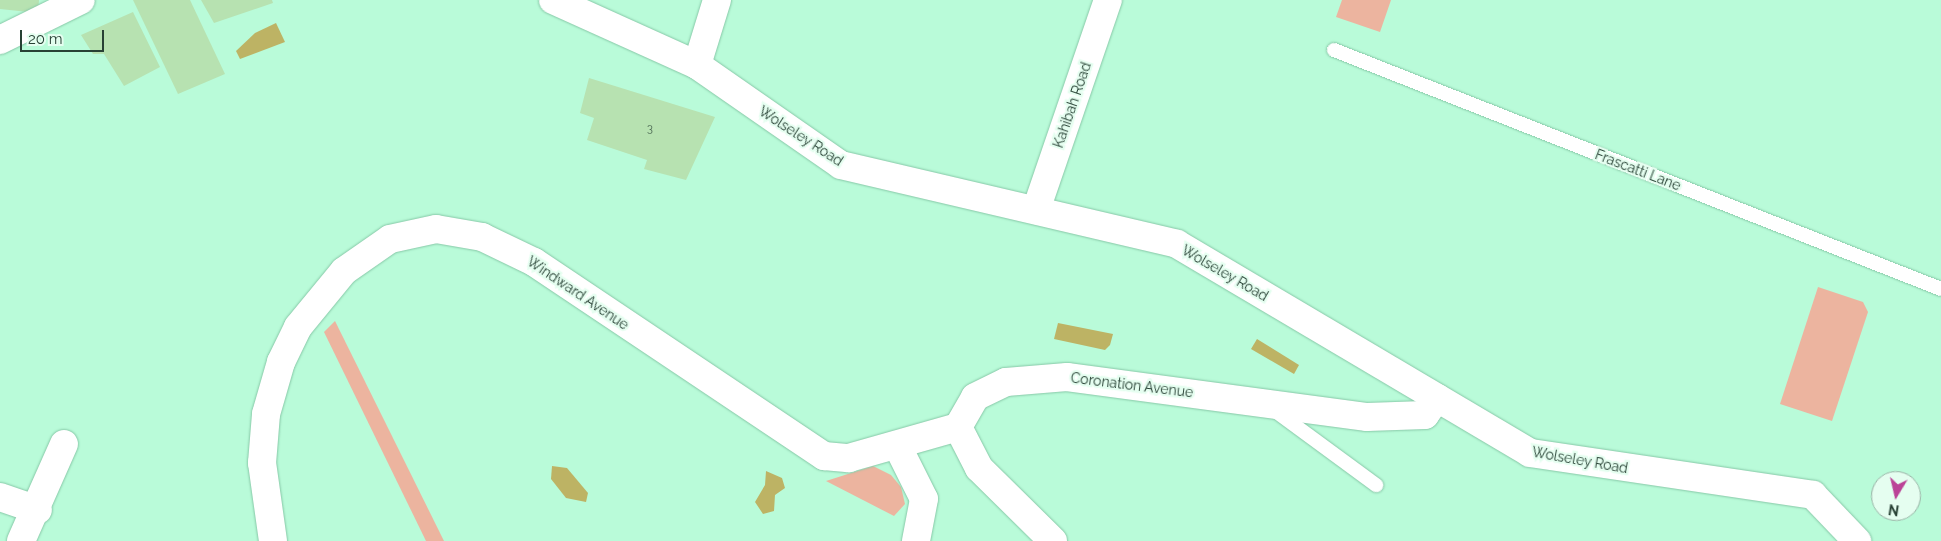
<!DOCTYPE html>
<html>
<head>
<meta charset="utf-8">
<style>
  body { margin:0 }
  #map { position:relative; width:1941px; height:541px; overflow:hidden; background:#b9fbd9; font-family:Raleway,sans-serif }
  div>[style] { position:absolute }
  .green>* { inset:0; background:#ecb49f }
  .water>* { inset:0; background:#bdb364 }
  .building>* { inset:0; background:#b7e2b1 }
  .roads { filter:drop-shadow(0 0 1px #87c8a7) drop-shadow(0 0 1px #87c8a7) }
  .service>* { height:14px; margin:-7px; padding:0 7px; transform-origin:7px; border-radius:7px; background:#fff }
  .minor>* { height:28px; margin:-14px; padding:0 14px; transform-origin:14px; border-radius:14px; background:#fff }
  span { translate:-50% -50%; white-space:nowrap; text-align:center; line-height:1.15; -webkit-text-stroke:4.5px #e5fef0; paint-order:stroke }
  .number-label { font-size:11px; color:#4b6953 }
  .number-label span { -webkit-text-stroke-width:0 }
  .street-label { font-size:14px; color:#274134 }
  .north { position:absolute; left:1871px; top:471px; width:50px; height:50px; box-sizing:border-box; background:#e5fef0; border:1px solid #99b2a5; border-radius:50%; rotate:189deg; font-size:14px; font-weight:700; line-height:20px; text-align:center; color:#274134 }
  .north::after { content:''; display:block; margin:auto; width:18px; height:22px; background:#bb4397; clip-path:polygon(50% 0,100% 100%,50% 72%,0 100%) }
  .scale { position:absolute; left:20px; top:30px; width:84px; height:22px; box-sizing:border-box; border:2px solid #274134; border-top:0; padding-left:6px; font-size:15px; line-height:18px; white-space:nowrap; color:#274134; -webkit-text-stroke:4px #e5fef0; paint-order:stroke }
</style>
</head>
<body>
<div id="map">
  <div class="green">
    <i style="clip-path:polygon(1342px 0,1391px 0,1380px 32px,1336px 17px)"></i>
    <i style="clip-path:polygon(1818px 287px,1863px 302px,1868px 312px,1832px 421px,1780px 404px)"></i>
    <i style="clip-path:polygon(335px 321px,444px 541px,426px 541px,324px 332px)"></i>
    <i style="clip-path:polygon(873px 466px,891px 475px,901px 487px,905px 504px,894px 516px,826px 481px)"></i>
  </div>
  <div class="water">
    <i style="clip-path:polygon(276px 23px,285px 42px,240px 59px,236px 51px,255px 33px)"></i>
    <i style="clip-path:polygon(1058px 323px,1113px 334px,1110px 345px,1105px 350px,1054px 339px)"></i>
    <i style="clip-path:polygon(1257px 339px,1299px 365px,1294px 374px,1251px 349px)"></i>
    <i style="clip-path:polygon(552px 466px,567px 468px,588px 493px,586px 502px,566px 498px,551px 479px)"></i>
    <i style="clip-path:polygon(766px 471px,782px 478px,785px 488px,775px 495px,774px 511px,763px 514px,755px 502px,765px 485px)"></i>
  </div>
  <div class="building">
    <i style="clip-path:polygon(0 0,39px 0,38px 13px,0 9px)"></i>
    <i style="clip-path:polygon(133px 0,190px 0,225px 74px,178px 94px)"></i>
    <i style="clip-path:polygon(201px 0,272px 0,273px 3px,214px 23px)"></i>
    <i style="clip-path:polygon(133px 12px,160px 67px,124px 86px,104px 54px,93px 54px,81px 35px)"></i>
    <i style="clip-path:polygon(589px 78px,715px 117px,686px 180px,644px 169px,647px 160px,587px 140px,594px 118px,580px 113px)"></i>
  </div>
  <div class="roads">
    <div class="service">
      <i style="left:1334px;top:50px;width:652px;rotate:21.49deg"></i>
      <i style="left:1274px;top:410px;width:127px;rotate:36.3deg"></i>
    </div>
    <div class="minor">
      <i style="left:553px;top:0;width:158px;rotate:24.3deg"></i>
      <i style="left:697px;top:65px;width:175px;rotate:34.8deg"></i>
      <i style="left:841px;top:165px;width:345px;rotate:13.2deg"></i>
      <i style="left:1177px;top:244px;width:410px;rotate:30.6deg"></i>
      <i style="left:1530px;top:453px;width:286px;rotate:8.4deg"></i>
      <i style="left:1813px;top:495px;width:64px;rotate:46.3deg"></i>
      <i style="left:0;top:40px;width:90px;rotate:-26.3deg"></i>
      <i style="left:697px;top:65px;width:68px;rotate:-72.9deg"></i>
      <i style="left:1036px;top:210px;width:222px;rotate:-71.1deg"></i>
      <i style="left:897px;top:445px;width:60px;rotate:63.4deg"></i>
      <i style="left:924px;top:499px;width:43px;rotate:100.8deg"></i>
      <i style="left:0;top:497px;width:40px;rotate:18.9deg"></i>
      <i style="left:21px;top:541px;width:106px;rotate:-66.1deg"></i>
      <i style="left:273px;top:541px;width:79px;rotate:-98deg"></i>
      <i style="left:262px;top:463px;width:49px;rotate:-85.3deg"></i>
      <i style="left:266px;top:414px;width:54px;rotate:-73.9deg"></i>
      <i style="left:281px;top:362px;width:39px;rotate:-64deg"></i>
      <i style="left:298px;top:327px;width:72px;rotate:-50.6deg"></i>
      <i style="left:344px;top:271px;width:56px;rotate:-34.8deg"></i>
      <i style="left:390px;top:239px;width:47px;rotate:-12.3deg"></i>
      <i style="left:436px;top:229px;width:47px;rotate:9.9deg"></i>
      <i style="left:482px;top:237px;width:58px;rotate:25.7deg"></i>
      <i style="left:534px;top:262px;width:349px;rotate:33.8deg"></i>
      <i style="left:824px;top:456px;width:25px;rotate:5deg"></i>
      <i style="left:849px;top:458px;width:113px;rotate:-15.9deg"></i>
      <i style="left:1053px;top:541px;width:104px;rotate:-135.4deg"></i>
      <i style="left:979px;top:468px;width:46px;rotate:-117.1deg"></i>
      <i style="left:958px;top:427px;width:34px;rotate:-60deg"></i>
      <i style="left:975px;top:397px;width:34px;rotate:-26deg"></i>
      <i style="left:1006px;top:382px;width:61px;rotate:-4.7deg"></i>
      <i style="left:1067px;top:377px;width:303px;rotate:7.6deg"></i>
      <i style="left:1367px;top:417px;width:58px;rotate:-2deg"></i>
      <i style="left:1425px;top:415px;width:21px;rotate:-55deg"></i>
    </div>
  </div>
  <div class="number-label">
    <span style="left:650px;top:129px">3</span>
  </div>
  <div class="street-label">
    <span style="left:1072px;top:105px;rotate:-71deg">Kahibah Road</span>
    <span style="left:801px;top:136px;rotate:33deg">Wolseley Road</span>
    <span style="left:1638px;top:170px;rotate:21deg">Frascatti Lane</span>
    <span style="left:1225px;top:273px;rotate:30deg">Wolseley Road</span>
    <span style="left:578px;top:293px;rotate:34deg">Windward Avenue</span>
    <span style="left:1132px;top:385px;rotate:7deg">Coronation Avenue</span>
    <span style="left:1580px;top:460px;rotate:10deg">Wolseley Road</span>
  </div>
  <div class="north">N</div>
  <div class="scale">20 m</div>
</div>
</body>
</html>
